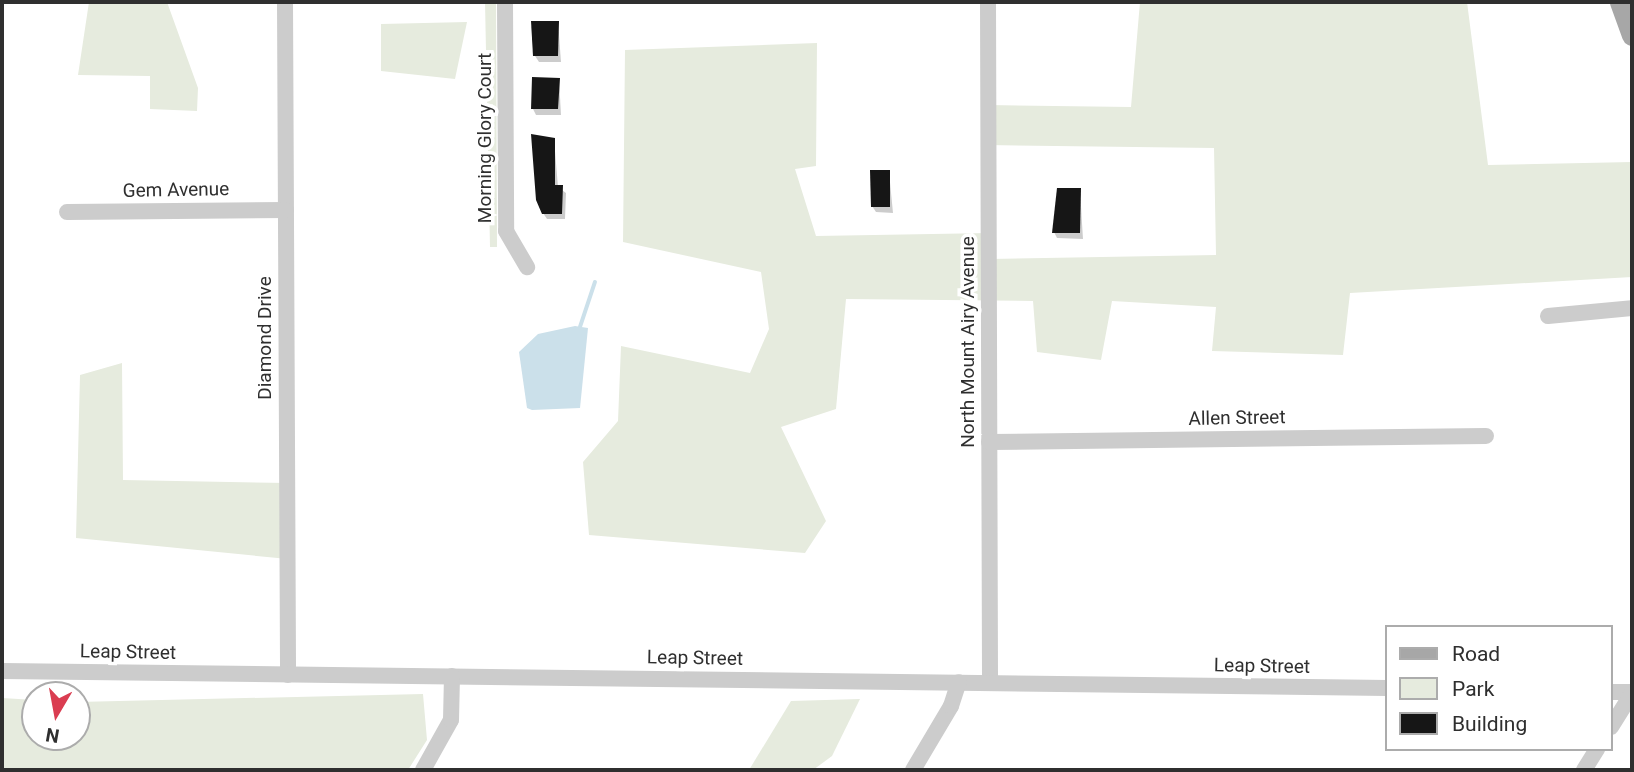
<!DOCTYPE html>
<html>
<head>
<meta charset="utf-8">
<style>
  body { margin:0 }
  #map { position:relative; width:1634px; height:772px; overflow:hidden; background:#fff; font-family:Roboto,sans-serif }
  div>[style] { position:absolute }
  .green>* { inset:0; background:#e6ebde }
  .water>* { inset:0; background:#cbe0ea }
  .shadow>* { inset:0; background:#0003 }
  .stream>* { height:3.5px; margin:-1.75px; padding:0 1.75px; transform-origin:1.75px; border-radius:1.75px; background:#cbe0ea }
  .building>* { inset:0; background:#161616 }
  .minor>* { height:16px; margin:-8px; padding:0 8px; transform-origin:8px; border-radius:8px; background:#ccc }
  .major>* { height:21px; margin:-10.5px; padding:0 10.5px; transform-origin:10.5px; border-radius:10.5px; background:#a7a7a7 }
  span { translate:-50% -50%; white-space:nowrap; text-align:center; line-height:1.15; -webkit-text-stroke:7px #fff; paint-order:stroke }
  .street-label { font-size:19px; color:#2f2f2f }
  .frame { position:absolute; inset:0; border:4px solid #2f2f2f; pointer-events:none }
  .legend { position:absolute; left:1385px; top:625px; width:228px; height:126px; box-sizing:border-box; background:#fff; border:2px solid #acacac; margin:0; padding:9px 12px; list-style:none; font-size:21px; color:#2f2f2f }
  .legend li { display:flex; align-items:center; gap:14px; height:35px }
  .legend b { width:35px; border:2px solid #acacac }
  .north { position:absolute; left:21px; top:681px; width:70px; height:70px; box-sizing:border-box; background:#fff; border:2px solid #acacac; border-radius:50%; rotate:190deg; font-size:19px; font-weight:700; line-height:28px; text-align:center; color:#2f2f2f }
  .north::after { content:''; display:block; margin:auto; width:24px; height:32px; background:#da3d51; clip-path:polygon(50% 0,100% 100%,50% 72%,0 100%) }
</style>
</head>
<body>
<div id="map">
  <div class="green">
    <i style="clip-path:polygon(89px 2px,167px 2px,198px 88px,197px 111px,150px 109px,150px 76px,78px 75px)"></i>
    <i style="clip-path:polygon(485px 2px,496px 2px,497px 247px,490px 247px)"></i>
    <i style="clip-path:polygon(1140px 2px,1467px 2px,1488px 165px,1632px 162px,1632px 277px,1350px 293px,1343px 355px,1212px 351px,1216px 307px,1112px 301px,1101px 360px,1037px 352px,1033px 301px,846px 299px,836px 409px,781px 427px,826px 521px,805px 553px,589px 535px,583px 462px,618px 421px,621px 346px,750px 373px,769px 329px,761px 272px,623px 242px,625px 50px,817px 43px,816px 166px,795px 169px,816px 236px,990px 233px,990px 259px,1216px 255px,1214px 148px,987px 145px,988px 105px,1131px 107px)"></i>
    <i style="clip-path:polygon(467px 22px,455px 79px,381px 71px,381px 24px)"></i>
    <i style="clip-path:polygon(122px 363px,123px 480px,288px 483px,288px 559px,76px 538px,80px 375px)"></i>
    <i style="clip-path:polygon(423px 694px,427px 740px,408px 770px,2px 770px,2px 698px,35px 700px,35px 737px,77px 737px,77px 702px)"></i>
    <i style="clip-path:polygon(860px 699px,832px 756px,813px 770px,749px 770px,791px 701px)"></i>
  </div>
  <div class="water">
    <i style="clip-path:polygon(575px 326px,588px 328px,580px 408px,532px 410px,527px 408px,519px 352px,538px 334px)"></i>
  </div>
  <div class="shadow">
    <i style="clip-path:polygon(558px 22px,561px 62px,539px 62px,535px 56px)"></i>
    <i style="clip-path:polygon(559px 79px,561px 115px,536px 115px,533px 109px)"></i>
    <i style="clip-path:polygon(554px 139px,558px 187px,566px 193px,565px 219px,547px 219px,543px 213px)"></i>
    <i style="clip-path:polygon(889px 172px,893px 213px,876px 212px,872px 206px)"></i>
    <i style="clip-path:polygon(1080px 190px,1083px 239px,1057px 238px,1054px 232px)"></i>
  </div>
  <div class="stream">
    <i style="left:580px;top:327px;width:47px;rotate:-71.6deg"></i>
  </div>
  <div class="building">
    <i style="clip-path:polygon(531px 21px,559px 21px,558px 56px,533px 56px)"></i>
    <i style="clip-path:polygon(532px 77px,560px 78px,558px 109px,531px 109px)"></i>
    <i style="clip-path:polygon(531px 134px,555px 138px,555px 185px,563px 185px,562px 214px,542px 214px,536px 200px)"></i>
    <i style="clip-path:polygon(870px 170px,890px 170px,890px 207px,871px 207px)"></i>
    <i style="clip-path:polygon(1057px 188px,1081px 188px,1080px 233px,1052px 233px)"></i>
  </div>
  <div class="minor">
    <i style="left:285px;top:2px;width:673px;rotate:89.74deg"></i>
    <i style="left:505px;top:2px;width:229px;rotate:89.7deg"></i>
    <i style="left:506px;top:231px;width:42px;rotate:59.7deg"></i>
    <i style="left:988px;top:2px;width:681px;rotate:89.83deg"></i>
    <i style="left:67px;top:212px;width:219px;rotate:-0.5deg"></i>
    <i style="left:1548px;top:316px;width:84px;rotate:-5.4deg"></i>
    <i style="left:989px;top:442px;width:497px;rotate:-0.7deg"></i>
    <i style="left:2px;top:671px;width:1385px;rotate:0.7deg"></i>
    <i style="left:1611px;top:692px;width:21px"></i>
    <i style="left:1611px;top:727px;width:39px;rotate:-58deg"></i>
    <i style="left:423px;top:770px;width:57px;rotate:-60.8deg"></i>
    <i style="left:451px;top:720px;width:44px;rotate:-88.7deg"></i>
    <i style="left:913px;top:770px;width:74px;rotate:-59.3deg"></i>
    <i style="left:951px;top:706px;width:25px;rotate:-72deg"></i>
    <i style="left:1584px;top:770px;width:25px;rotate:-58deg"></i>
  </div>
  <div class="major">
    <i style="left:1620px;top:2px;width:35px;rotate:70deg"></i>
  </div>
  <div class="street-label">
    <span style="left:485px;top:138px;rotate:-90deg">Morning Glory Court</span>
    <span style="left:176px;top:190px;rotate:-1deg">Gem Avenue</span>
    <span style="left:265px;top:338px;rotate:-90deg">Diamond Drive</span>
    <span style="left:968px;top:342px;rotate:-90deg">North Mount Airy Avenue</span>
    <span style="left:1237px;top:418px;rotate:-1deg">Allen Street</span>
    <span style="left:128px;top:652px;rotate:1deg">Leap Street</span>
    <span style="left:695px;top:658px;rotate:1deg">Leap Street</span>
    <span style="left:1262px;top:666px;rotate:1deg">Leap Street</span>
  </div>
  <div class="frame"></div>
  <ul class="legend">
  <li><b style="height:9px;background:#a7a7a7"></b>Road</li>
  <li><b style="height:19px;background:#e6ebde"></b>Park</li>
  <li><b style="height:19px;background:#161616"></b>Building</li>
  </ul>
  <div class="north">N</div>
</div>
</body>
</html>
